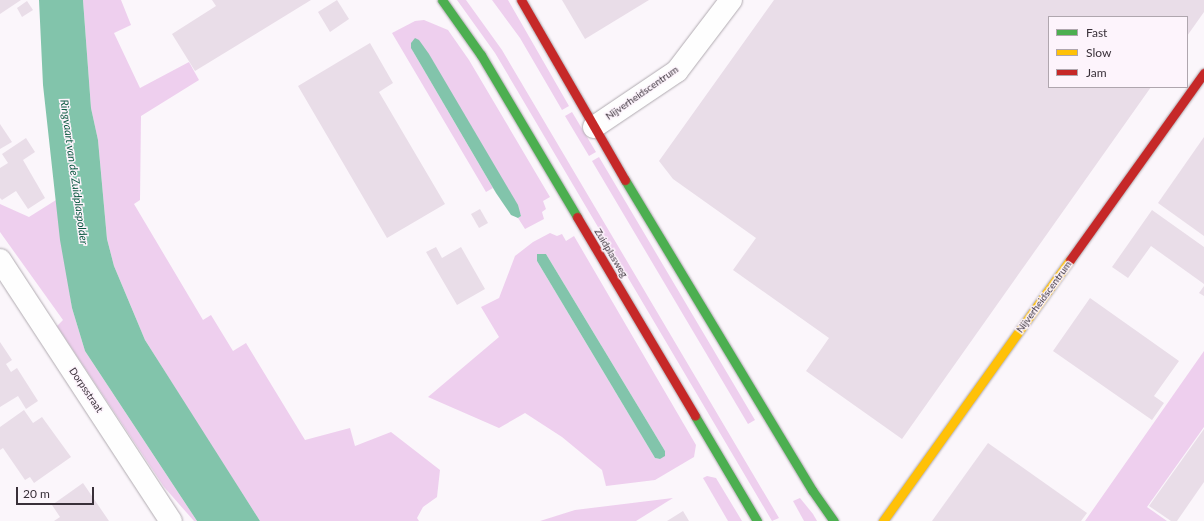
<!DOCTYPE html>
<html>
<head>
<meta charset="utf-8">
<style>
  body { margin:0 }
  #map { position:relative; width:1204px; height:521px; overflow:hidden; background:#fbf6fb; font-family:Lato,sans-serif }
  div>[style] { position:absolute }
  .green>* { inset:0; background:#eecfee }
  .water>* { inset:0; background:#82c4ab }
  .building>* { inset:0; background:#e9dde8 }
  .roads { filter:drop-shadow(0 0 1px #b0aab0) drop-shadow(0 0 1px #b0aab0) }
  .street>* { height:22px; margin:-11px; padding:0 11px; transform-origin:11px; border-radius:11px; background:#fefefe }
  .fast>* { height:9px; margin:-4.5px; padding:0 4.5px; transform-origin:4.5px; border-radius:4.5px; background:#4caf50 }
  .slow>* { height:9px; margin:-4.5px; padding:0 4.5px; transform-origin:4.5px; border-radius:4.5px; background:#ffc107 }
  .jam>* { height:9px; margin:-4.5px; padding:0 4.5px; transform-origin:4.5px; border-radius:4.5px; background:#c62828 }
  span { translate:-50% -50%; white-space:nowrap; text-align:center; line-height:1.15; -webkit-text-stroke:3px #fdf4fc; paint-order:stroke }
  .street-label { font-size:10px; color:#393039 }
  .water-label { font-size:11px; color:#0d5a42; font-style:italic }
  .legend { position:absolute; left:1048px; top:16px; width:140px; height:72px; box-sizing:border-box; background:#fdf4fc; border:1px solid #afa6ae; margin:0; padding:5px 7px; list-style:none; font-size:12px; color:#393039 }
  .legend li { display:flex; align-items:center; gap:8px; height:20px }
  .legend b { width:20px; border:1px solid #afa6ae }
  .scale { position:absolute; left:16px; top:487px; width:78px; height:18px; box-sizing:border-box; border:2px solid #393039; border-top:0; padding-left:5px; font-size:12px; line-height:14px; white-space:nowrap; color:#393039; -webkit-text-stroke:3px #fdf4fc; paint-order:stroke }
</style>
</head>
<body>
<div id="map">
  <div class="green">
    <i style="clip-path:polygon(83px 0,121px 0,131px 25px,114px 33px,140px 88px,189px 62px,199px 80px,141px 116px,140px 200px,134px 204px,203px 320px,211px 315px,233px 351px,246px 343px,305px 440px,350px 428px,355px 446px,391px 432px,440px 470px,437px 497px,423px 507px,417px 518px,419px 521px,260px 521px,204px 434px,145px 340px,114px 266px,107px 239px,98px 140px,91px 108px)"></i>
    <i style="clip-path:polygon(457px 0,466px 0,502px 50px,779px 518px,772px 521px,495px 53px)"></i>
    <i style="clip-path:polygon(492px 0,508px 0,569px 106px,562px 110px,520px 38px)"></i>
    <i style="clip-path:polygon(424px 20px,448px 30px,469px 60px,550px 197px,543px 201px,546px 209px,542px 212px,544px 219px,525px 229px,518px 218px,521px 215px,411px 48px,493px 188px,486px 192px,392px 33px,415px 21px)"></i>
    <i style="clip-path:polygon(572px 112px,596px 152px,589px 156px,565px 116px)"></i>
    <i style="clip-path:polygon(599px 157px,755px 420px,748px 424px,592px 161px)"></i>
    <i style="clip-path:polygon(56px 200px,72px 308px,85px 351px,197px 521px,194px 521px,164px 487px,57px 326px,63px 320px,0 232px,0 204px,29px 217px)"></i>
    <i style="clip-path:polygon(evenodd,550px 233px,557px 236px,562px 234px,566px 241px,574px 236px,696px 445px,694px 457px,655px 480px,606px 486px,602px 470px,562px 437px,525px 413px,499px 428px,428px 397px,499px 337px,481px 307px,499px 298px,515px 256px,533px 242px,550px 233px,537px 254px,546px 254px,653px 431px,665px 451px,660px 459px,655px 458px,537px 261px,537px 254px)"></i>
    <i style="clip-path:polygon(1204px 351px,1204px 427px,1147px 507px,1167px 521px,1085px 521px)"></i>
    <i style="clip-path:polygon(707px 476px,716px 478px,742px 521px,728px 521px,703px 478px)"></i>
    <i style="clip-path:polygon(673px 498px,636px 521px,540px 521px,575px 510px)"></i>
    <i style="clip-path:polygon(800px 498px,813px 514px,817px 521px,804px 521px,793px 501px)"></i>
  </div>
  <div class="water">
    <i style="clip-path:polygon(39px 0,83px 0,91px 108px,98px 140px,107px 239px,114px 266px,145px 340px,260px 521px,197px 521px,85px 351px,72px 308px,60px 240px,43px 85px)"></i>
    <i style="clip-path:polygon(415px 38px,419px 40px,429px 54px,518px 205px,521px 216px,518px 218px,511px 215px,496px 193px,411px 48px,411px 43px)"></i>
    <i style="clip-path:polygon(537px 254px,546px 254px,653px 431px,665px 451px,665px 456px,660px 459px,655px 458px,537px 261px)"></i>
  </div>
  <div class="building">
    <i style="clip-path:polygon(0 0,21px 0,0 14px)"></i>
    <i style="clip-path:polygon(212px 0,311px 0,195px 71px,172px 34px,216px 6px)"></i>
    <i style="clip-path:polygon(337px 0,349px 19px,330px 32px,318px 12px)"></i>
    <i style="clip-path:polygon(562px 0,649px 0,585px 39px)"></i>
    <i style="clip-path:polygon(774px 0,1204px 0,1204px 12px,1187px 36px,1187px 17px,1049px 17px,1049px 87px,1151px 87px,902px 439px,806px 371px,829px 338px,733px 270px,756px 238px,673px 179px,659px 161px)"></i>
    <i style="clip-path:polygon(27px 1px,33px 10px,22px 17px,17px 8px)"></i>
    <i style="clip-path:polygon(370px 43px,393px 83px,379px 92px,445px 204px,387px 238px,298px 86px)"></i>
    <i style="clip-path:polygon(0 124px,12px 142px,0 149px)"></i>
    <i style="clip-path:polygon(1204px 137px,1204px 236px,1158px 203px)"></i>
    <i style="clip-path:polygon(26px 138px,35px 152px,23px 160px,45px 198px,28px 209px,16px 191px,2px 200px,0 198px,0 168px,8px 163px,2px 154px)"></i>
    <i style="clip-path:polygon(480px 209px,488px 223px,479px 228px,471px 214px)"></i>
    <i style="clip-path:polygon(1152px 210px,1204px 247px,1204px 284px,1151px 246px,1128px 278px,1112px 267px)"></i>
    <i style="clip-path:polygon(436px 247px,442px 258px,461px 247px,485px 289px,457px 305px,426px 252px)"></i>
    <i style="clip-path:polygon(1204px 286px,1204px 296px,1199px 293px)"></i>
    <i style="clip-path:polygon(1090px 298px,1179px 361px,1154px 396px,1164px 403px,1152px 420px,1053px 351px)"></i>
    <i style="clip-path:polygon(0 342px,12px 360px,6px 364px,11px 372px,17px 368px,38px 401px,26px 409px,18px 396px,0 407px)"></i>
    <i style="clip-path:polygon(24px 410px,33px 423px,42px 417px,71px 457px,34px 483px,30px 477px,25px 480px,3px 448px,0 450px,0 427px)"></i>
    <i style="clip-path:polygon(1204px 429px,1204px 482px,1177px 521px,1171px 521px,1149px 506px)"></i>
    <i style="clip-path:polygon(988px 443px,1087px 513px,1081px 521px,932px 521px)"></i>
    <i style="clip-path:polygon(83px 483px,109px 521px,54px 521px,60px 517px,52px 505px)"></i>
    <i style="clip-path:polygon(683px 511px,689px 521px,667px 521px)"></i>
  </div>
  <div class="roads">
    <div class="street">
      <i style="left:594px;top:127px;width:100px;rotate:-34deg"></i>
      <i style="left:677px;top:71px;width:89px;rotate:-52.7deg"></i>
      <i style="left:0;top:260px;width:312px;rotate:56.8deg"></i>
    </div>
    <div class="fast">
      <i style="left:442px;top:0;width:67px;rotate:54.7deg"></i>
      <i style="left:481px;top:55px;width:188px;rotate:59.3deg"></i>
      <i style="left:625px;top:180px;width:362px;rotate:58.9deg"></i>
      <i style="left:812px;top:490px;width:38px;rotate:55deg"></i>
      <i style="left:695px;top:416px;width:122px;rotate:59.4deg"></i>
    </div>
    <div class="slow">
      <i style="left:883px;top:521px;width:321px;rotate:-54.4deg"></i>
    </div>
    <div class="jam">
      <i style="left:521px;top:0;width:208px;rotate:60deg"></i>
      <i style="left:577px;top:217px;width:231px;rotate:59.3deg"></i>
      <i style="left:1070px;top:260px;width:230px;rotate:-54.4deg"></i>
    </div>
  </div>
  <div class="street-label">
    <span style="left:642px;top:93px;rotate:-35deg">Nijverheidscentrum</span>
    <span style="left:611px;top:253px;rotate:59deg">Zuidplasweg</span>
    <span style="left:1044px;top:297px;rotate:-54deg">Nijverheidscentrum</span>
    <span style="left:86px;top:390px;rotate:56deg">Dorpsstraat</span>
  </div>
  <div class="water-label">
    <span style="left:74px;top:172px;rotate:82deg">Ringvaart van de Zuidplaspolder</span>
  </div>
  <ul class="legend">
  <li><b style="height:5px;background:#4caf50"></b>Fast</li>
  <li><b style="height:5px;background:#ffc107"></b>Slow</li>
  <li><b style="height:5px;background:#c62828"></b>Jam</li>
  </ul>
  <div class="scale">20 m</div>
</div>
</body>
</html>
